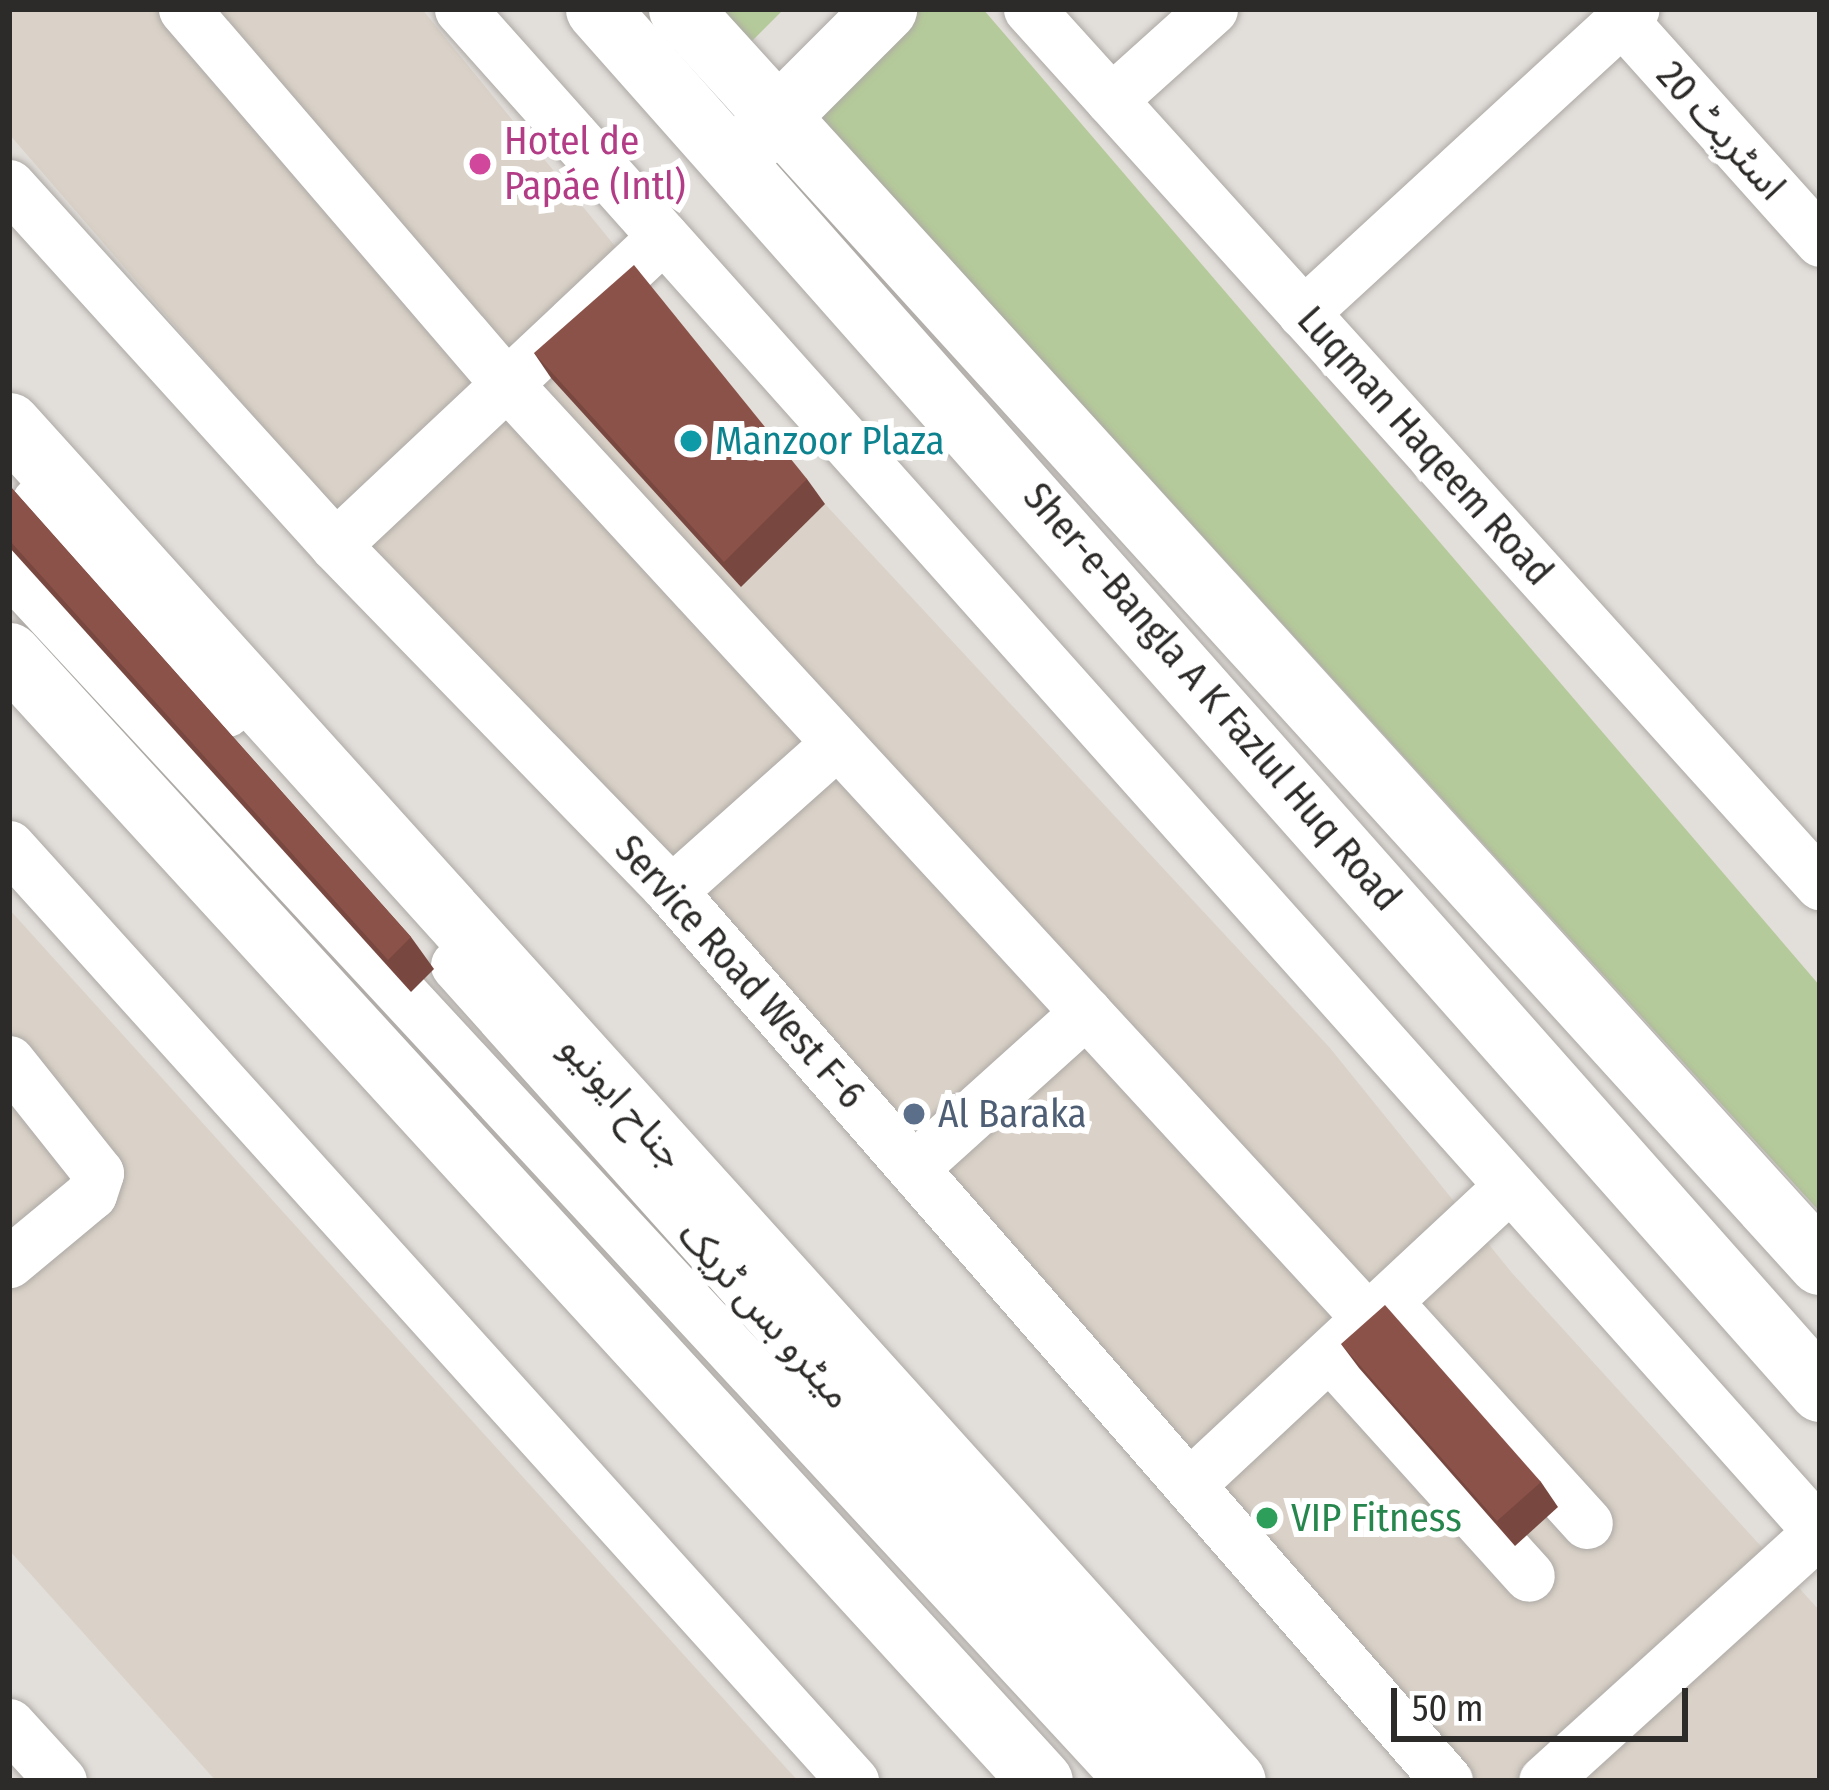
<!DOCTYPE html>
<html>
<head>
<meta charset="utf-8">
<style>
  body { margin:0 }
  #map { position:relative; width:1829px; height:1790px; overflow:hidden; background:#e2deda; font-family:"Fira Sans Condensed","Noto Sans Arabic",sans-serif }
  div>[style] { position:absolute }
  .built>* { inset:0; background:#dad2c8 }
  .green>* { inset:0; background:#b5ca9a }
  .roads { filter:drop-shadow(0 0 3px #ada9a5) drop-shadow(0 0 3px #ada9a5) }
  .minor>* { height:51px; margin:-25.5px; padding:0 25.5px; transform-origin:25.5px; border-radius:25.5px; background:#fff }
  .major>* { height:63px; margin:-31.5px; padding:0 31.5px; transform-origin:31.5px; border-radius:31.5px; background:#fff }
  .wall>* { inset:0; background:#78473f }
  .building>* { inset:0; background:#8b5249 }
  .dots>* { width:33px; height:33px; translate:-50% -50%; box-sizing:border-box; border:6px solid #fff; border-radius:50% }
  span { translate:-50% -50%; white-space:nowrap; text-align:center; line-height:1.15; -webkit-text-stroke:12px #fff; paint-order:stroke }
  .street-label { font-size:39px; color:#2c2b29 }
  .hotel-label { font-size:39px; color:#b23c85 }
  .left { translate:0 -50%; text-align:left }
  .culture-label { font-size:39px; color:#0d838f }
  .service-label { font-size:39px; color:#4e5e75 }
  .leisure-label { font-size:39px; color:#27864d }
  .frame { position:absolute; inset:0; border:12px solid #2c2b29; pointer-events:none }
  .scale { position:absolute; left:1391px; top:1688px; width:297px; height:54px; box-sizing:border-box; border:6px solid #2c2b29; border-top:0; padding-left:15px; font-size:36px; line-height:42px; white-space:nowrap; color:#2c2b29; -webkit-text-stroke:9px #fff; paint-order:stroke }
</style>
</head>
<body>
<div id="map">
  <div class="built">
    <i style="clip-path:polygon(9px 9px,422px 9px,825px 504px,1330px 1048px,1512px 1273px,1820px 1611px,1820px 1781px,1435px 1781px,9px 134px)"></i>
    <i style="clip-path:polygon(9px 909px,798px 1781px,216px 1781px,9px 1550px)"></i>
  </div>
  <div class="green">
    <i style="clip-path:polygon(718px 9px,784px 9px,748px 45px)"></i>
    <i style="clip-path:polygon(917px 9px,983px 9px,1820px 986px,1820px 1212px,815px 112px)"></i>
  </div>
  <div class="roads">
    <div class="minor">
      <i style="left:184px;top:9px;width:495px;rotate:49.3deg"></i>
      <i style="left:507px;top:384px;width:1278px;rotate:47.35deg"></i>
      <i style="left:460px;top:9px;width:2043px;rotate:48.25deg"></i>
      <i style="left:1029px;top:9px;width:1180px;rotate:47.89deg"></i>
      <i style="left:1622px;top:20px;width:297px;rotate:48.1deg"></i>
      <i style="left:1111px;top:100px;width:136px;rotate:-42deg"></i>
      <i style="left:9px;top:185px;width:486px;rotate:47.8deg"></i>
      <i style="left:335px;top:545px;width:482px;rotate:45.8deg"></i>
      <i style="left:671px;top:891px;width:1181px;rotate:48.91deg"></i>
      <i style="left:1303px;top:313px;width:449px;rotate:-42.6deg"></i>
      <i style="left:37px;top:502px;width:282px;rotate:47.9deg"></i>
      <i style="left:335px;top:545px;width:450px;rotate:-43.2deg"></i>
      <i style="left:9px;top:569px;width:1652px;rotate:47.21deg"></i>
      <i style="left:9px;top:846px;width:1260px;rotate:47.93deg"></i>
      <i style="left:671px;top:891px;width:222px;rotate:-41.7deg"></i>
      <i style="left:456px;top:965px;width:1095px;rotate:48.18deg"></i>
      <i style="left:9px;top:1061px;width:143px;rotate:51.5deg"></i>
      <i style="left:98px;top:1173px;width:22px;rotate:108deg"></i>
      <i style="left:91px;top:1194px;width:107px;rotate:140.3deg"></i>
      <i style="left:915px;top:1166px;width:230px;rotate:-42deg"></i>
      <i style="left:1390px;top:1306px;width:293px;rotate:47.8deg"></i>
      <i style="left:1333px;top:1359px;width:292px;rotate:47.9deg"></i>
      <i style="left:1191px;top:1483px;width:436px;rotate:-43deg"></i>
      <i style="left:9px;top:1724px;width:77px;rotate:47.6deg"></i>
      <i style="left:1544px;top:1781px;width:371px;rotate:-42.2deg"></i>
    </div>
    <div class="major">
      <i style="left:597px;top:9px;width:1845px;rotate:48.47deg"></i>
      <i style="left:680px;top:9px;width:1695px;rotate:47.73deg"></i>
      <i style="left:746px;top:148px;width:197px;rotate:-45deg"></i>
      <i style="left:9px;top:424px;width:1828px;rotate:47.93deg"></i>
      <i style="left:9px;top:654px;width:1528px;rotate:47.52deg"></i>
    </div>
  </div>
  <div class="wall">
    <i style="clip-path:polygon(534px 353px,807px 479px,825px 504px,741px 587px,551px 378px)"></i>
    <i style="clip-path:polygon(9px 485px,411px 937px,434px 969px,411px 992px,9px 547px)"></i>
    <i style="clip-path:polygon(1341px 1344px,1541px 1482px,1558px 1507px,1515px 1546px,1359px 1368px)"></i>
  </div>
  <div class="building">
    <i style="clip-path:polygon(634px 265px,807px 479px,724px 562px,534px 353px)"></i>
    <i style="clip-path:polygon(9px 485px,411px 937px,388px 960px,9px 540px)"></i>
    <i style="clip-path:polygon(1385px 1305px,1541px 1482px,1497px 1521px,1341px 1344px)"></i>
  </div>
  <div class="dots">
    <i style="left:480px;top:164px;background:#d1479c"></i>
    <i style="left:691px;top:441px;background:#0f9aa8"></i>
    <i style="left:914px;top:1114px;background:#5c6f8a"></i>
    <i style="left:1267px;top:1518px;background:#2e9e5b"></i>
  </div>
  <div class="street-label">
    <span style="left:1721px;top:131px;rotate:48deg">اسٹریٹ 20</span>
    <span style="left:1425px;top:446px;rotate:48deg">Luqman Haqeem Road</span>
    <span style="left:1212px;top:697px;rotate:49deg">Sher-e-Bangla A K Fazlul Huq Road</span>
    <span style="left:740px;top:972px;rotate:48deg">Service Road West F-6</span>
    <span style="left:622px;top:1102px;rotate:48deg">جناح ایونیو</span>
    <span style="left:765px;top:1315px;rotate:48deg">میٹرو بس ٹریک</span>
  </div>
  <div class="hotel-label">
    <span class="left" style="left:504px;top:164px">Hotel de<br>Papáe (Intl)</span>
  </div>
  <div class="culture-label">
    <span class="left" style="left:715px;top:441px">Manzoor Plaza</span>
  </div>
  <div class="service-label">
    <span class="left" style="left:938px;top:1114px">Al Baraka</span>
  </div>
  <div class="leisure-label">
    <span class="left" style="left:1291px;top:1518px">VIP Fitness</span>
  </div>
  <div class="frame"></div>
  <div class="scale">50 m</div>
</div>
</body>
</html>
